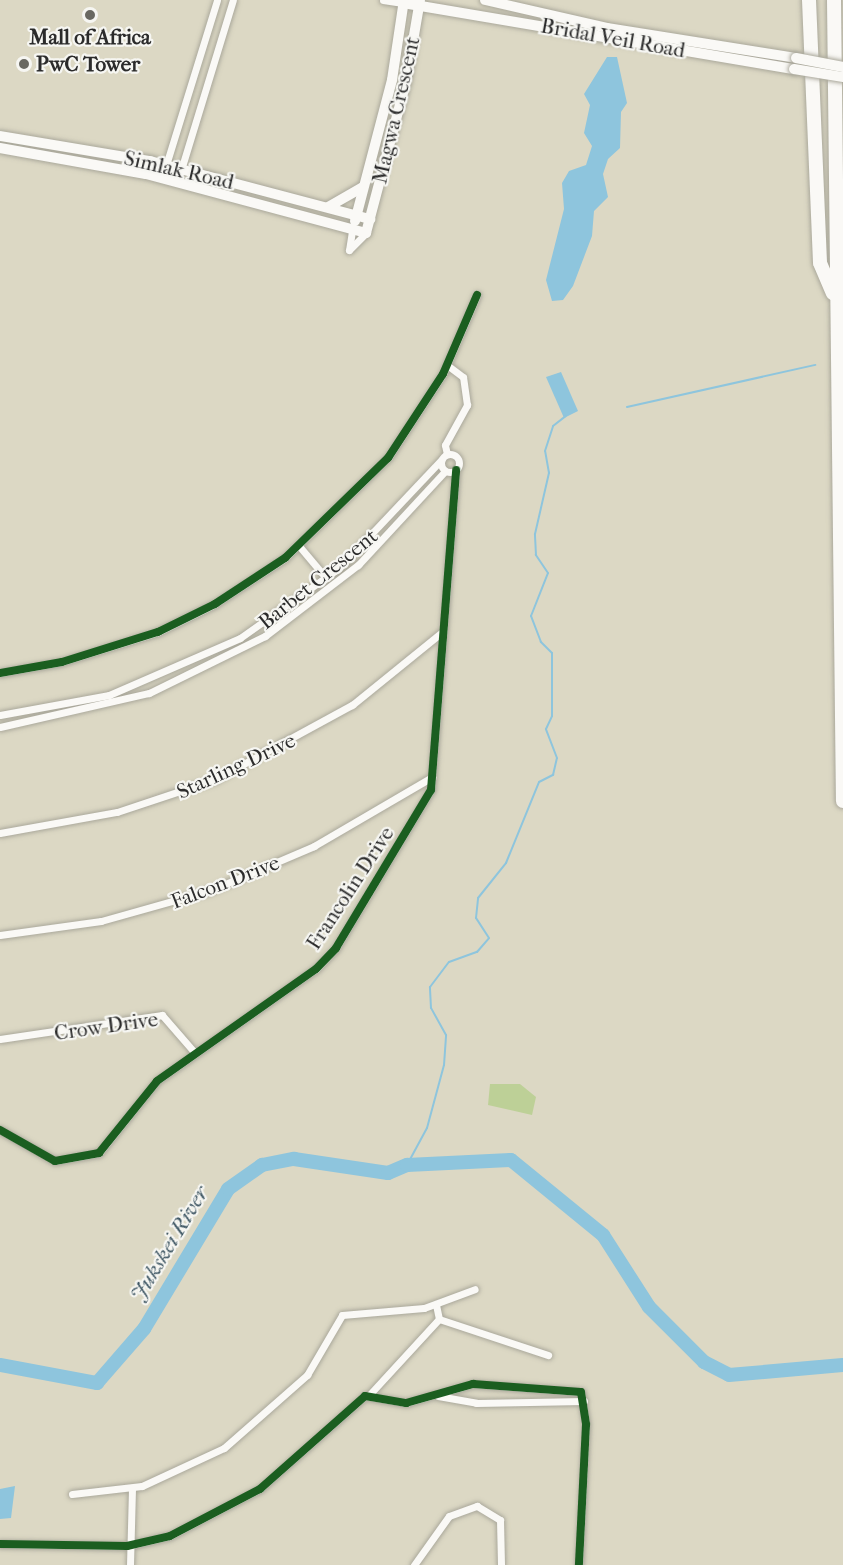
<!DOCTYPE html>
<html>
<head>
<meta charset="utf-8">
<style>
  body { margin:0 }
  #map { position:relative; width:843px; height:1565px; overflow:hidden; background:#dcd8c4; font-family:"IM FELL French Canon",serif }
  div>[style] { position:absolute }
  .green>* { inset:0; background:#bdd097 }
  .water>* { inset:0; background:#8ec5dd }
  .stream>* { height:2px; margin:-1px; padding:0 1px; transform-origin:1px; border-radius:1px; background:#8ec5dd }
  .river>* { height:14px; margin:-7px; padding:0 7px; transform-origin:7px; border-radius:7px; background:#8ec5dd }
  .roads { filter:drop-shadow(0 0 2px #aaa89b) drop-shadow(0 0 2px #aaa89b) }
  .street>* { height:7px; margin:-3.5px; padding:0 3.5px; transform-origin:3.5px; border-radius:3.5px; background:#faf9f6 }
  .street>.ring { margin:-3.5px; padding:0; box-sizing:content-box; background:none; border:7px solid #faf9f6; border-radius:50% }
  .secondary>* { height:10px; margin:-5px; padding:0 5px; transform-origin:5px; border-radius:5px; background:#faf9f6 }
  .highway>* { height:14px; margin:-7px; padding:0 7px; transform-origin:7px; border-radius:7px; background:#faf9f6 }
  .bridges { filter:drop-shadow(0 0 2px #aaa89b) drop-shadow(0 0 2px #aaa89b) }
  .secondary-bridge>* { height:10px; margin:-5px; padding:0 5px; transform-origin:5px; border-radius:5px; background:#faf9f6 }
  .cycleway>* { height:8px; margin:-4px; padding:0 4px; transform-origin:4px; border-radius:4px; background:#1b5e20 }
  .dots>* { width:16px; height:16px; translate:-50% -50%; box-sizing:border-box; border:3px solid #f6f6f2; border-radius:50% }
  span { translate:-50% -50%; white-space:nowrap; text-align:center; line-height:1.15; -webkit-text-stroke:4.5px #f6f6f2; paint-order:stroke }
  .poi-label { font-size:21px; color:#2b2b2b; font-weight:700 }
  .left { translate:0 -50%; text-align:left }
  .street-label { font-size:21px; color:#2b2b2b }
  .water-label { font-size:22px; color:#3f5764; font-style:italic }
</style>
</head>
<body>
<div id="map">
  <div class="green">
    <i style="clip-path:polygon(490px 1084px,520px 1084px,536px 1097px,532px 1115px,488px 1105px)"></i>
  </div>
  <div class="water">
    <i style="clip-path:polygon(607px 57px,617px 57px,627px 103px,621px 112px,620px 148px,608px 159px,603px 174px,608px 197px,594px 211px,592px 236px,573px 286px,563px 300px,552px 301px,546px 280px,564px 209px,562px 183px,569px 171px,586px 165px,592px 146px,584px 133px,590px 105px,584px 94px)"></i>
    <i style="clip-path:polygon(561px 372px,578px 411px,564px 418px,546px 377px)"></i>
    <i style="clip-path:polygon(15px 1486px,11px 1518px,0 1519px,0 1489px)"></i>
  </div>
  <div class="stream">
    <i style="left:627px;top:407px;width:193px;rotate:-12.6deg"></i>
    <i style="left:407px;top:1165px;width:42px;rotate:-61.6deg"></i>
    <i style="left:427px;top:1128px;width:65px;rotate:-74.9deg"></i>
    <i style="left:444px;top:1065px;width:30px;rotate:-86deg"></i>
    <i style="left:446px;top:1035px;width:31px;rotate:-119deg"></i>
    <i style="left:431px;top:1008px;width:21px;rotate:-93deg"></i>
    <i style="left:430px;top:987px;width:31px;rotate:-53deg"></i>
    <i style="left:449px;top:962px;width:30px;rotate:-20deg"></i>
    <i style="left:477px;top:952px;width:18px;rotate:-49deg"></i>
    <i style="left:489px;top:938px;width:24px;rotate:-123deg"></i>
    <i style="left:476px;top:918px;width:20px;rotate:-84deg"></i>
    <i style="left:478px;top:898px;width:45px;rotate:-51.3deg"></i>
    <i style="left:506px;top:863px;width:87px;rotate:-67.8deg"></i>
    <i style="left:539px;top:782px;width:16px;rotate:-27deg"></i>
    <i style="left:553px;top:775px;width:17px;rotate:-77deg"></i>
    <i style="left:557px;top:758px;width:31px;rotate:-111deg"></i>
    <i style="left:546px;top:729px;width:14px;rotate:-65deg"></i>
    <i style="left:552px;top:716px;width:63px;rotate:-90deg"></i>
    <i style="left:552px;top:653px;width:16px;rotate:-135deg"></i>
    <i style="left:541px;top:642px;width:28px;rotate:-111deg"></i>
    <i style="left:531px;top:616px;width:46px;rotate:-68.4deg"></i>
    <i style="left:548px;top:573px;width:22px;rotate:-124deg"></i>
    <i style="left:536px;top:555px;width:21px;rotate:-93deg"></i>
    <i style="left:535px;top:534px;width:63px;rotate:-77.1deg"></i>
    <i style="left:549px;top:473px;width:22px;rotate:-100deg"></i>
    <i style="left:545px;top:451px;width:26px;rotate:-72deg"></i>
    <i style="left:553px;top:426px;width:16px;rotate:-38deg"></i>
  </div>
  <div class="river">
    <i style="left:0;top:1365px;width:99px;rotate:10.5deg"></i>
    <i style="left:97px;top:1383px;width:72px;rotate:-49deg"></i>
    <i style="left:144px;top:1329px;width:163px;rotate:-59deg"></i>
    <i style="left:228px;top:1189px;width:42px;rotate:-35.2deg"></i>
    <i style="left:262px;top:1165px;width:33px;rotate:-11deg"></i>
    <i style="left:294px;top:1159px;width:95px;rotate:8.5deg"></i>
    <i style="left:388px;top:1173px;width:21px;rotate:-23deg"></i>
    <i style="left:407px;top:1165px;width:104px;rotate:-2.8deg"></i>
    <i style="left:511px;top:1160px;width:119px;rotate:39.2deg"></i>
    <i style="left:603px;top:1235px;width:85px;rotate:57.4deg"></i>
    <i style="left:649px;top:1307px;width:78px;rotate:45deg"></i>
    <i style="left:704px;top:1362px;width:28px;rotate:27deg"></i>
    <i style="left:729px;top:1375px;width:114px;rotate:-5deg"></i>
  </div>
  <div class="roads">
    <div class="street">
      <i style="left:383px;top:0;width:20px;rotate:9deg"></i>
      <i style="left:162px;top:178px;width:186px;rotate:-72.8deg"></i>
      <i style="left:177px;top:183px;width:191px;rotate:-73deg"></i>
      <i style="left:349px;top:250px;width:24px;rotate:-45deg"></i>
      <i style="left:349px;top:250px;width:20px;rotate:-81deg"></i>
      <i class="ring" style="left:441px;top:454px;width:11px;height:11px"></i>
      <i style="left:447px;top:454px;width:9px;rotate:-103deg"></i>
      <i style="left:445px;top:445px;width:46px;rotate:-61.2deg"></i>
      <i style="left:467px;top:405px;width:28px;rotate:-98deg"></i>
      <i style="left:463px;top:377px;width:20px;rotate:-143deg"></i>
      <i style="left:299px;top:546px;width:42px;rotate:49.8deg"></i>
      <i style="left:0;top:673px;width:63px;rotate:-10.1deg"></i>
      <i style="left:62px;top:662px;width:101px;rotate:-17.4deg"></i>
      <i style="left:158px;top:632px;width:64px;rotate:-26.2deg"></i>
      <i style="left:215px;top:604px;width:84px;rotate:-33.3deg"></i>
      <i style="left:285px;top:558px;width:144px;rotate:-44.2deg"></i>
      <i style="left:388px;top:458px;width:100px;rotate:-56.8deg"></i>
      <i style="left:443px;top:374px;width:86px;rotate:-66.7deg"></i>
      <i style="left:0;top:715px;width:111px;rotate:-10.4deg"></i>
      <i style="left:109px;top:695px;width:143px;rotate:-23.5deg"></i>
      <i style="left:240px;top:638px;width:121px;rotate:-35.3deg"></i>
      <i style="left:339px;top:568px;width:149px;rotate:-46.6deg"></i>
      <i style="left:0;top:727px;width:153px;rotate:-12.9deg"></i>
      <i style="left:149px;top:693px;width:129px;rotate:-26.2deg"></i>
      <i style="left:265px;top:636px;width:117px;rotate:-37.4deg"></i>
      <i style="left:358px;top:565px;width:128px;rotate:-47.2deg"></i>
      <i style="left:0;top:833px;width:119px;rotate:-10.2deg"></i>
      <i style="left:117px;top:812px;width:104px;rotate:-18.4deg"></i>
      <i style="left:216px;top:779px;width:155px;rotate:-28.6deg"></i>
      <i style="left:352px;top:705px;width:116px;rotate:-39deg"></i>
      <i style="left:0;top:935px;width:102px;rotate:-7.9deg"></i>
      <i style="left:101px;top:921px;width:114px;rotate:-15.7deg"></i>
      <i style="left:211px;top:890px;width:112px;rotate:-23.1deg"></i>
      <i style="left:314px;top:846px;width:137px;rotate:-30.3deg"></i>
      <i style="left:0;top:1039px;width:164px;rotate:-8.4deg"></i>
      <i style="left:162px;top:1015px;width:50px;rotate:49deg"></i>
      <i style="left:0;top:1130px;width:63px;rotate:29.4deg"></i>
      <i style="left:55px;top:1161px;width:45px;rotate:-10.3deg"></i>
      <i style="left:99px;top:1153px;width:92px;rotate:-51.1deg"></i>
      <i style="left:157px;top:1081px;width:194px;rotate:-35.2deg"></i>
      <i style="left:316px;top:969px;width:29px;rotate:-46deg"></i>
      <i style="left:336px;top:948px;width:184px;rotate:-59deg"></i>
      <i style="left:431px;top:790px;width:321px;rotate:-85.5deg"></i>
      <i style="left:439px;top:1319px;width:115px;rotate:18.3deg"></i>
      <i style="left:370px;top:1394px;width:102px;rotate:-47.4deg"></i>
      <i style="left:439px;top:1319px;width:14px;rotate:-102deg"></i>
      <i style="left:438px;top:1396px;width:39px;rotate:10deg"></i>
      <i style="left:476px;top:1403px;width:108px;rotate:-1.1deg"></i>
      <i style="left:72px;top:1494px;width:70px;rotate:-6.5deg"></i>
      <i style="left:142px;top:1486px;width:90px;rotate:-24.9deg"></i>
      <i style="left:224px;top:1448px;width:111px;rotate:-41.3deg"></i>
      <i style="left:307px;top:1375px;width:69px;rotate:-59.7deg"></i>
      <i style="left:342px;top:1315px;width:82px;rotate:-4.9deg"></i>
      <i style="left:424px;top:1308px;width:54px;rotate:-20.4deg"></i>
      <i style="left:0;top:1544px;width:127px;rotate:0.9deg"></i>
      <i style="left:127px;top:1546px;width:44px;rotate:-13.1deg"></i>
      <i style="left:170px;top:1536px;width:102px;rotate:-27.6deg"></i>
      <i style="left:260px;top:1489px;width:140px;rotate:-41.5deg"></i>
      <i style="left:365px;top:1396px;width:42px;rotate:9.7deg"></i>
      <i style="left:406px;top:1403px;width:70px;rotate:-15.8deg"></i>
      <i style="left:473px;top:1384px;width:108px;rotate:4.2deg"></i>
      <i style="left:581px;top:1392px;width:33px;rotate:81deg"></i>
      <i style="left:586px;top:1425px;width:140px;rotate:92.9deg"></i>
      <i style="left:130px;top:1565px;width:76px;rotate:-88.5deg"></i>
      <i style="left:414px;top:1565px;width:60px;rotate:-54.5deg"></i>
      <i style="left:449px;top:1516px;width:30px;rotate:-20deg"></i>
      <i style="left:477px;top:1506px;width:27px;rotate:31deg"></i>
      <i style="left:500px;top:1520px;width:45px;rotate:88.7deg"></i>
    </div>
    <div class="secondary">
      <i style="left:485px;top:0;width:125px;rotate:12.9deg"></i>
      <i style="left:607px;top:28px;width:191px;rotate:9deg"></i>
      <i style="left:403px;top:3px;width:397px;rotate:9.6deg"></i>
      <i style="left:0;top:136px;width:152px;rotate:9.5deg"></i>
      <i style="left:150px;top:161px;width:228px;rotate:14.8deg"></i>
      <i style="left:0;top:148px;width:148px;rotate:10.1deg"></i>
      <i style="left:146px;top:174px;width:228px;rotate:15deg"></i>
      <i style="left:366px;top:233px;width:156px;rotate:-75.2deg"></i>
      <i style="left:406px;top:82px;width:83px;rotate:-80.3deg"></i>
      <i style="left:328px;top:207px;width:40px;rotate:-29.7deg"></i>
      <i style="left:355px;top:221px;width:146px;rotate:-75.3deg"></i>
      <i style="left:392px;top:80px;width:81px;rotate:-81.5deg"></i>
    </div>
    <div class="highway">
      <i style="left:809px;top:0;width:263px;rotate:87.6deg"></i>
      <i style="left:820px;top:263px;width:33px;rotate:67deg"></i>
      <i style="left:834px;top:0;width:801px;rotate:89.36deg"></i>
    </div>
  </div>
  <div class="bridges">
    <div class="secondary-bridge">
      <i style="left:796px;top:58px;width:48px;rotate:10.8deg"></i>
      <i style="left:794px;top:69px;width:50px;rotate:9.3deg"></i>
    </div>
  </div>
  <div class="cycleway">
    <i style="left:0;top:673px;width:63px;rotate:-10.1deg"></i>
    <i style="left:62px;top:662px;width:101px;rotate:-17.4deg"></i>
    <i style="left:158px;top:632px;width:64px;rotate:-26.2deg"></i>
    <i style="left:215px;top:604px;width:84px;rotate:-33.3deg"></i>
    <i style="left:285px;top:558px;width:144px;rotate:-44.2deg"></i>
    <i style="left:388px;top:458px;width:100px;rotate:-56.8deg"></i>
    <i style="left:443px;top:374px;width:86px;rotate:-66.7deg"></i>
    <i style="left:0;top:1130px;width:63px;rotate:29.4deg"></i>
    <i style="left:55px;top:1161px;width:45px;rotate:-10.3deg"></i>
    <i style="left:99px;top:1153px;width:92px;rotate:-51.1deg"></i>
    <i style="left:157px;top:1081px;width:194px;rotate:-35.2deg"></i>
    <i style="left:316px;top:969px;width:29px;rotate:-46deg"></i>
    <i style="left:336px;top:948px;width:184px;rotate:-59deg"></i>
    <i style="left:431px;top:790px;width:321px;rotate:-85.5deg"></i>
    <i style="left:0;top:1544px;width:127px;rotate:0.9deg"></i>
    <i style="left:127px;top:1546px;width:44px;rotate:-13.1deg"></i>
    <i style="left:170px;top:1536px;width:102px;rotate:-27.6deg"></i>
    <i style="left:260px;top:1489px;width:140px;rotate:-41.5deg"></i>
    <i style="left:365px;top:1396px;width:42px;rotate:9.7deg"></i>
    <i style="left:406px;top:1403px;width:70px;rotate:-15.8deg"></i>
    <i style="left:473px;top:1384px;width:108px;rotate:4.2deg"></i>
    <i style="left:581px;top:1392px;width:33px;rotate:81deg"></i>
    <i style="left:586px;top:1425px;width:140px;rotate:92.9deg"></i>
  </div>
  <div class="dots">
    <i style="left:90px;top:15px;background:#696861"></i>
    <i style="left:24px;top:64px;background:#696861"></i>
  </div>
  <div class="poi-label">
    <span style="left:90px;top:37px">Mall of Africa</span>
    <span class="left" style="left:36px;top:64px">PwC Tower</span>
  </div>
  <div class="street-label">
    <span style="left:613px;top:38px;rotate:10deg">Bridal Veil Road</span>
    <span style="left:396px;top:110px;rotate:-77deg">Magwa Crescent</span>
    <span style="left:179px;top:170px;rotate:13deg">Simlak Road</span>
    <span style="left:318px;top:579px;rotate:-39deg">Barbet Crescent</span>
    <span style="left:236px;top:766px;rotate:-25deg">Starling Drive</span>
    <span style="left:225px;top:882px;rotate:-21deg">Falcon Drive</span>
    <span style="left:350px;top:888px;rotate:-57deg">Francolin Drive</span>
    <span style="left:106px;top:1026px;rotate:-8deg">Crow Drive</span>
  </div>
  <div class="water-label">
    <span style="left:170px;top:1244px;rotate:-59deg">Jukskei River</span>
  </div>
</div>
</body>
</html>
